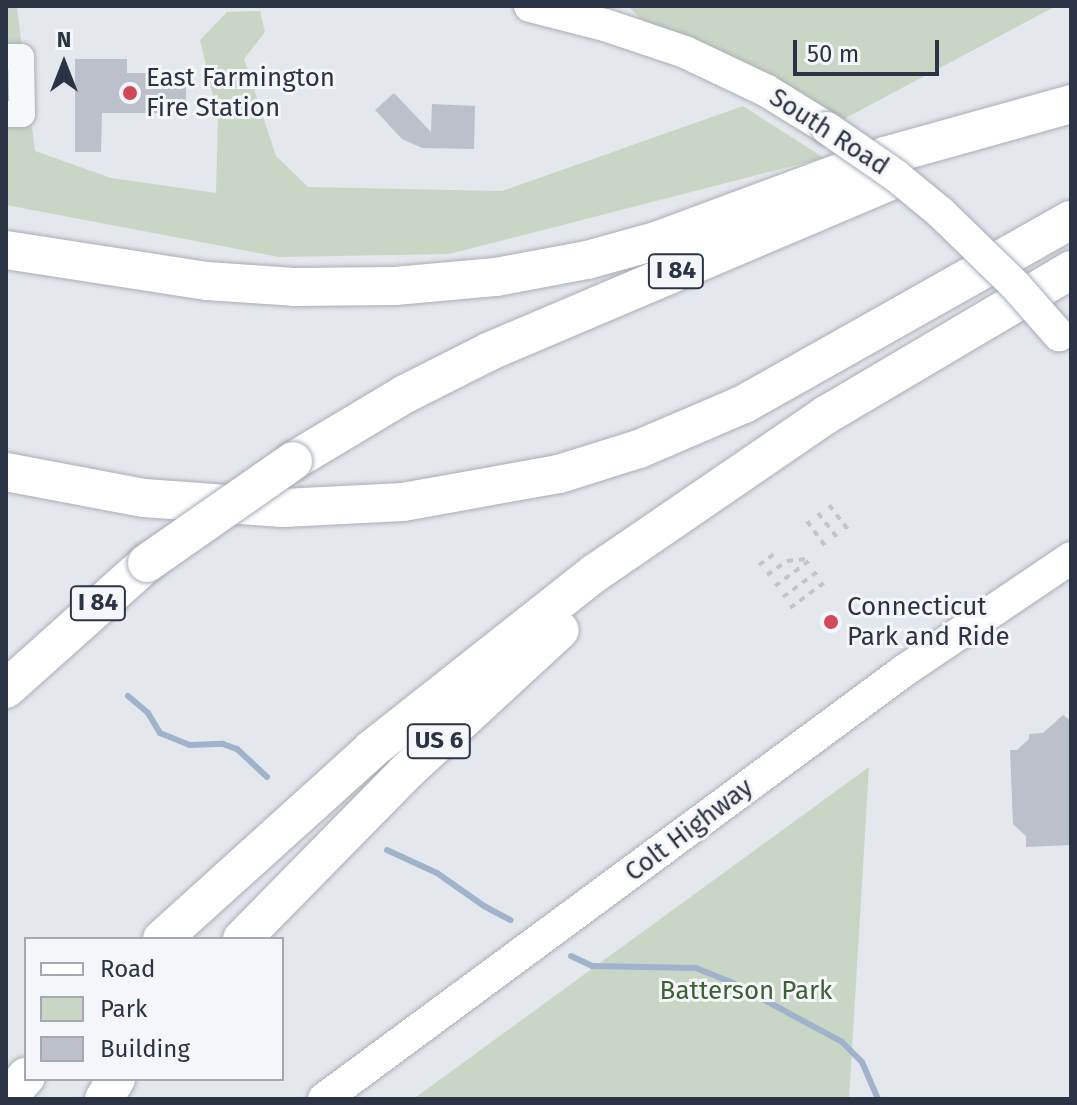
<!DOCTYPE html>
<html>
<head>
<meta charset="utf-8">
<style>
  body { margin:0 }
  #map { position:relative; width:1077px; height:1105px; overflow:hidden; background:#e4e7ec; font-family:"Fira Sans",sans-serif }
  div>[style] { position:absolute }
  .green>* { inset:0; background:#c9d6c5 }
  .stream>* { height:6px; margin:-3px; padding:0 3px; transform-origin:3px; border-radius:3px; background:#9fb4cc }
  .building>* { inset:0; background:#bbc0ca }
  .path>* { height:4px; margin-top:-2px; transform-origin:0; background:repeating-linear-gradient(90deg,#c2c5cb 0 6px,transparent 0 12px) }
  .roads { filter:drop-shadow(0 0 2px #a9aeb7) drop-shadow(0 0 2px #a9aeb7) }
  .minor>* { height:26px; margin:-13px; padding:0 13px; transform-origin:13px; border-radius:13px; background:#f7f8fa }
  .major>* { height:32px; margin:-16px; padding:0 16px; transform-origin:16px; border-radius:16px; background:#fff }
  .highway>* { height:38px; margin:-19px; padding:0 19px; transform-origin:19px; border-radius:19px; background:#fff }
  .bridges { filter:drop-shadow(0 0 2px #a3abb8) drop-shadow(0 0 2px #a3abb8) }
  .major-bridge>* { height:32px; margin:-16px; padding:0 16px; transform-origin:16px; border-radius:16px; background:#fff }
  .highway-bridge>* { height:38px; margin:-19px; padding:0 19px; transform-origin:19px; border-radius:19px; background:#fff }
  .dots>* { width:22px; height:22px; translate:-50% -50%; box-sizing:border-box; border:4px solid #f4f6f9; border-radius:50% }
  span { translate:-50% -50%; white-space:nowrap; text-align:center; line-height:1.15; -webkit-text-stroke:6px #f4f6f9; paint-order:stroke }
  .shield-label span { padding:2px 6px; background:#f4f6f9; border:2px solid; border-radius:6px; -webkit-text-stroke-width:0 }
  .shield-label { font-size:24px; color:#2b3445; font-weight:700 }
  .poi-label { font-size:26px; color:#2b3445 }
  .left { translate:0 -50%; text-align:left }
  .street-label { font-size:26px; color:#2b3445 }
  .park-label { font-size:26px; color:#3f6138 }
  .frame { position:absolute; inset:0; border:8px solid #2b3445; pointer-events:none }
  .legend { position:absolute; left:24px; top:937px; width:260px; height:144px; box-sizing:border-box; background:#f4f6f9; border:2px solid #a4a8b1; margin:0; padding:10px 14px; list-style:none; font-size:24px; color:#2b3445 }
  .legend li { display:flex; align-items:center; gap:16px; height:40px }
  .legend b { width:40px; border:2px solid #a4a8b1 }
  .north { position:absolute; left:24px; top:24px; width:80px; height:80px; -webkit-text-stroke:6px #f4f6f9; paint-order:stroke; rotate:0deg; font-size:22px; font-weight:700; line-height:32px; text-align:center; color:#2b3445 }
  .north::after { content:''; display:block; margin:auto; width:28px; height:36px; background:#2b3445; clip-path:polygon(50% 0,100% 100%,50% 72%,0 100%) }
  .scale { position:absolute; left:793px; top:40px; width:146px; height:36px; box-sizing:border-box; border:4px solid #2b3445; border-top:0; padding-left:10px; font-size:24px; line-height:28px; white-space:nowrap; color:#2b3445; -webkit-text-stroke:6px #f4f6f9; paint-order:stroke }
</style>
</head>
<body>
<div id="map">
  <div class="green">
    <i style="clip-path:polygon(628px 6px,1056px 6px,827px 128px,671px 50px)"></i>
    <i style="clip-path:polygon(6px 8px,17px 8px,35px 151px,111px 178px,216px 193px,218px 117px,200px 40px,227px 12px,260px 11px,265px 32px,244px 59px,276px 156px,308px 187px,502px 191px,743px 106px,824px 158px,449px 254px,279px 257px,6px 205px)"></i>
    <i style="clip-path:polygon(869px 767px,849px 1099px,414px 1099px,416px 1097px)"></i>
  </div>
  <div class="stream">
    <i style="left:128px;top:696px;width:26px;rotate:40deg"></i>
    <i style="left:148px;top:713px;width:23px;rotate:59deg"></i>
    <i style="left:160px;top:733px;width:32px;rotate:22deg"></i>
    <i style="left:190px;top:745px;width:33px;rotate:-2deg"></i>
    <i style="left:223px;top:744px;width:15px;rotate:20deg"></i>
    <i style="left:237px;top:749px;width:41px;rotate:43deg"></i>
    <i style="left:387px;top:850px;width:55px;rotate:24.7deg"></i>
    <i style="left:437px;top:873px;width:57px;rotate:35.1deg"></i>
    <i style="left:484px;top:906px;width:30px;rotate:28deg"></i>
    <i style="left:571px;top:956px;width:23px;rotate:25deg"></i>
    <i style="left:592px;top:966px;width:104px;rotate:1.1deg"></i>
    <i style="left:696px;top:968px;width:40px;rotate:22deg"></i>
    <i style="left:733px;top:983px;width:124px;rotate:28.4deg"></i>
    <i style="left:842px;top:1042px;width:28px;rotate:45deg"></i>
    <i style="left:862px;top:1062px;width:40px;rotate:66.6deg"></i>
  </div>
  <div class="building">
    <i style="clip-path:polygon(75px 59px,127px 59px,127px 73px,186px 73px,186px 113px,102px 113px,101px 152px,75px 152px)"></i>
    <i style="clip-path:polygon(394px 93px,431px 132px,432px 104px,475px 106px,474px 149px,422px 148px,402px 139px,375px 110px)"></i>
    <i style="clip-path:polygon(1063px 715px,1071px 721px,1071px 845px,1026px 847px,1026px 836px,1013px 824px,1010px 750px,1017px 750px,1029px 739px,1029px 734px,1043px 733px)"></i>
  </div>
  <div class="path">
    <i style="left:829px;top:505px;width:31px;rotate:52deg"></i>
    <i style="left:818px;top:513px;width:31px;rotate:52deg"></i>
    <i style="left:807px;top:521px;width:31px;rotate:54deg"></i>
    <i style="left:759px;top:565px;width:24px;rotate:-36deg"></i>
    <i style="left:767px;top:575px;width:24px;rotate:-35deg"></i>
    <i style="left:787px;top:561px;width:20px;rotate:-6deg"></i>
    <i style="left:775px;top:586px;width:42px;rotate:-36.3deg"></i>
    <i style="left:783px;top:597px;width:42px;rotate:-36.3deg"></i>
    <i style="left:790px;top:608px;width:44px;rotate:-36.6deg"></i>
  </div>
  <div class="roads">
    <div class="minor">
      <i style="left:6px;top:57px;width:15px"></i>
      <i style="left:21px;top:57px;width:57px;rotate:89deg"></i>
      <i style="left:22px;top:114px;width:16px;rotate:180deg"></i>
    </div>
    <div class="major">
      <i style="left:530px;top:6px;width:77px;rotate:14.2deg"></i>
      <i style="left:605px;top:25px;width:84px;rotate:18.6deg"></i>
      <i style="left:685px;top:52px;width:91px;rotate:25.4deg"></i>
      <i style="left:767px;top:91px;width:70px;rotate:31.7deg"></i>
      <i style="left:324px;top:1099px;width:722px;rotate:-36.44deg"></i>
      <i style="left:905px;top:670px;width:200px;rotate:-34deg"></i>
    </div>
    <div class="highway">
      <i style="left:6px;top:250px;width:203px;rotate:8.8deg"></i>
      <i style="left:207px;top:281px;width:87px;rotate:3.9deg"></i>
      <i style="left:294px;top:287px;width:101px;rotate:-0.6deg"></i>
      <i style="left:395px;top:286px;width:101px;rotate:-5.1deg"></i>
      <i style="left:496px;top:277px;width:93px;rotate:-10.6deg"></i>
      <i style="left:587px;top:260px;width:75px;rotate:-15.5deg"></i>
      <i style="left:659px;top:240px;width:241px;rotate:-20.4deg"></i>
      <i style="left:885px;top:156px;width:193px;rotate:-15.6deg"></i>
      <i style="left:293px;top:461px;width:131px;rotate:-30.9deg"></i>
      <i style="left:405px;top:394px;width:95px;rotate:-26.8deg"></i>
      <i style="left:490px;top:351px;width:437px;rotate:-23deg"></i>
      <i style="left:6px;top:472px;width:140px;rotate:10.7deg"></i>
      <i style="left:144px;top:498px;width:139px;rotate:4.1deg"></i>
      <i style="left:283px;top:508px;width:120px;rotate:-2.9deg"></i>
      <i style="left:403px;top:502px;width:158px;rotate:-10.2deg"></i>
      <i style="left:559px;top:474px;width:84px;rotate:-17.4deg"></i>
      <i style="left:639px;top:449px;width:114px;rotate:-23.2deg"></i>
      <i style="left:744px;top:404px;width:375px;rotate:-29.4deg"></i>
      <i style="left:6px;top:689px;width:189px;rotate:-41.8deg"></i>
      <i style="left:162px;top:939px;width:283px;rotate:-42.1deg"></i>
      <i style="left:372px;top:749px;width:284px;rotate:-38.3deg"></i>
      <i style="left:595px;top:573px;width:280px;rotate:-34.4deg"></i>
      <i style="left:826px;top:415px;width:285px;rotate:-30.6deg"></i>
      <i style="left:242px;top:939px;width:234px;rotate:-45.5deg"></i>
      <i style="left:406px;top:772px;width:209px;rotate:-42.7deg"></i>
      <i style="left:6px;top:1099px;width:30px;rotate:-48deg"></i>
      <i style="left:104px;top:1099px;width:23px;rotate:-59deg"></i>
    </div>
  </div>
  <div class="bridges">
    <div class="major-bridge">
      <i style="left:827px;top:128px;width:83px;rotate:34.7deg"></i>
      <i style="left:895px;top:175px;width:58px;rotate:39.4deg"></i>
      <i style="left:940px;top:212px;width:105px;rotate:44.2deg"></i>
      <i style="left:1015px;top:285px;width:67px;rotate:48.7deg"></i>
    </div>
    <div class="highway-bridge">
      <i style="left:147px;top:563px;width:178px;rotate:-34.9deg"></i>
    </div>
  </div>
  <div class="dots">
    <i style="left:130px;top:93px;background:#d1495b"></i>
    <i style="left:831px;top:622px;background:#d1495b"></i>
  </div>
  <div class="shield-label">
    <span style="left:676px;top:271px">I 84</span>
    <span style="left:98px;top:603px">I 84</span>
    <span style="left:439px;top:741px">US 6</span>
  </div>
  <div class="poi-label">
    <span class="left" style="left:146px;top:93px">East Farmington<br>Fire Station</span>
    <span class="left" style="left:847px;top:622px">Connecticut<br>Park and Ride</span>
  </div>
  <div class="street-label">
    <span style="left:829px;top:132px;rotate:33deg">South Road</span>
    <span style="left:689px;top:830px;rotate:-37deg">Colt Highway</span>
  </div>
  <div class="park-label">
    <span style="left:746px;top:991px">Batterson Park</span>
  </div>
  <div class="frame"></div>
  <ul class="legend">
  <li><b style="height:10px;background:#fff"></b>Road</li>
  <li><b style="height:22px;background:#c9d6c5"></b>Park</li>
  <li><b style="height:22px;background:#bbc0ca"></b>Building</li>
  </ul>
  <div class="north">N</div>
  <div class="scale">50 m</div>
</div>
</body>
</html>
